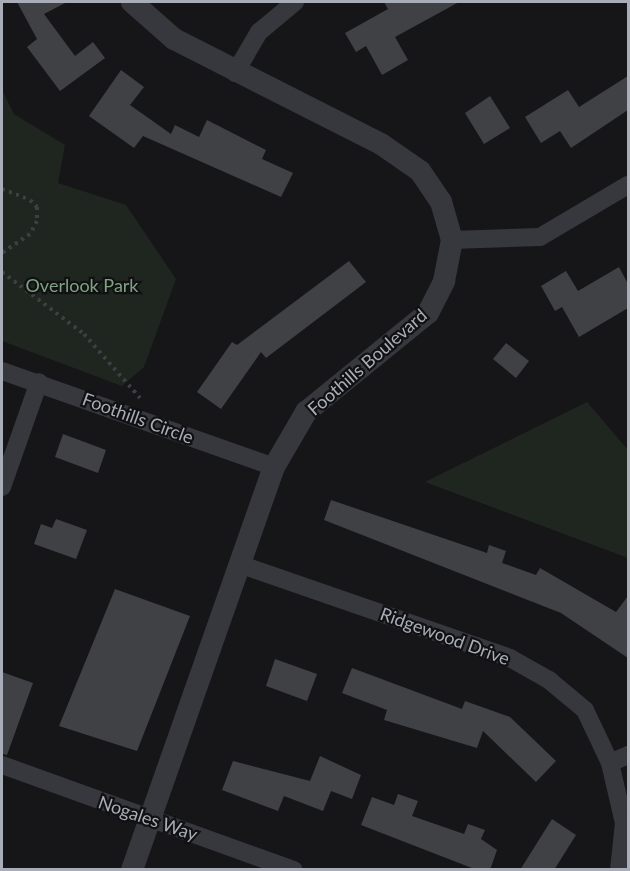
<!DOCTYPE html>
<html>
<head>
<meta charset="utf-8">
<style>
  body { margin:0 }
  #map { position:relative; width:630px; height:871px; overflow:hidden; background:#161618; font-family:Lato,sans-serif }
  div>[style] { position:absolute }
  .green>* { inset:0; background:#1e261f }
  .building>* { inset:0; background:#404145 }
  .path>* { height:4px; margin-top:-2px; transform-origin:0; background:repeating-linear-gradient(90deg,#3d3f44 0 3px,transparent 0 7.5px) }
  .minor>* { height:18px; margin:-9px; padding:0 9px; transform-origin:9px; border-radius:9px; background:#37383d }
  .tertiary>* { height:22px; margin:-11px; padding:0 11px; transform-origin:11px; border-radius:11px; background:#37383d }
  span { translate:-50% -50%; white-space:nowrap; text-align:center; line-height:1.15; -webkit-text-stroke:4.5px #111113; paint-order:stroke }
  .park-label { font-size:18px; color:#7fa381 }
  .street-label { font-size:18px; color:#a8adb8 }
  .frame { position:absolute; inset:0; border:3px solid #a8adb8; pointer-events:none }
</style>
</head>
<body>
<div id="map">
  <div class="green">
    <i style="clip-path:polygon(2px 90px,14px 114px,65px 145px,58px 183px,126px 205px,176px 279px,144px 367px,122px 386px,2px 341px)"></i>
    <i style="clip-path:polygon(587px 402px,628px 450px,628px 558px,425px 482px)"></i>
  </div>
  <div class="building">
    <i style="clip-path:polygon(17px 2px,67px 2px,44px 14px,75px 56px,93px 42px,105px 58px,60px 91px,27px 47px,37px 39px)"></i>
    <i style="clip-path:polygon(384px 2px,459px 2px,395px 37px,408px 60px,382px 75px,366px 46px,356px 52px,345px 33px,388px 9px)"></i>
    <i style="clip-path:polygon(121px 70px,144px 87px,130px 105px,171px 134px,175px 125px,199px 137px,207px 120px,266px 150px,262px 159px,293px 173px,281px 197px,143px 136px,134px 148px,89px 116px)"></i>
    <i style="clip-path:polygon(628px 76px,628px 110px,571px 148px,560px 131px,541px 143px,525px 117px,568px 90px,579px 107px)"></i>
    <i style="clip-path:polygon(490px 96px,510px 128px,484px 144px,465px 113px)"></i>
    <i style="clip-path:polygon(349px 261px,366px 282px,266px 358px,261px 352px,221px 409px,197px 392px,232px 342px,237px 345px)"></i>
    <i style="clip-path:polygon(619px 267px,628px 284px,628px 308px,579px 337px,562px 307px,555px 311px,541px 286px,566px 271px,578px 291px)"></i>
    <i style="clip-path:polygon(506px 343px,529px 361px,516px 378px,493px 359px)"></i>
    <i style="clip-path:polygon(63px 434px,106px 450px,98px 473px,55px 457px)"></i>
    <i style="clip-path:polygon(331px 500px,487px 553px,489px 545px,506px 551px,502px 563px,536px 575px,540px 568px,616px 612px,628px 596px,628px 658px,561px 613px,324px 520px)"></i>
    <i style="clip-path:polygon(56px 519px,87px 530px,76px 559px,34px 544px,41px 524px,52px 528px)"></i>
    <i style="clip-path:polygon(115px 589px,190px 616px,137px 751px,59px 726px)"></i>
    <i style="clip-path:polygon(275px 659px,317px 674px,307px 701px,266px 686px)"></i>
    <i style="clip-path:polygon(352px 668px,462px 709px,465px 701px,510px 717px,556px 761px,536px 782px,483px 731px,477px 748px,384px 720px,387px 710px,342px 693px)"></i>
    <i style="clip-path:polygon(2px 672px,33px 683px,7px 755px,2px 754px)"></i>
    <i style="clip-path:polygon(320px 756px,361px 775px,352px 799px,331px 791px,323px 811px,284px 796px,278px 811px,222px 790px,233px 761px,310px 781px)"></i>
    <i style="clip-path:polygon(398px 794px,418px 801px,412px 816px,464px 834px,468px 824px,485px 830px,481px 839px,497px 850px,490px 870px,477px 870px,361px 825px,372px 797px,394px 805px)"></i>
    <i style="clip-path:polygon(552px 819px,576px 835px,554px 870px,520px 870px)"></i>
  </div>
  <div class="path">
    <i style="left:2px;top:189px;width:30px;rotate:21deg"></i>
    <i style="left:30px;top:200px;width:10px;rotate:45deg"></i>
    <i style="left:37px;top:207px;width:14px;rotate:90deg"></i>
    <i style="left:37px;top:221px;width:15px;rotate:118deg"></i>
    <i style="left:30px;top:234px;width:34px;rotate:146deg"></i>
    <i style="left:2px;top:272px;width:103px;rotate:37.1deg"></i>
    <i style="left:84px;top:334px;width:85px;rotate:48.8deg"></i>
  </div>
  <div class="minor">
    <i style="left:235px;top:73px;width:48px;rotate:-59.7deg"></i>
    <i style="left:259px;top:32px;width:47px;rotate:-39.8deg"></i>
    <i style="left:452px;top:240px;width:88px;rotate:-2deg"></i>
    <i style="left:540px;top:237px;width:102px;rotate:-30.6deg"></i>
    <i style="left:2px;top:371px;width:288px;rotate:19.4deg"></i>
    <i style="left:2px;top:487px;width:111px;rotate:-70.6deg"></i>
    <i style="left:239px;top:564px;width:287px;rotate:19.1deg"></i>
    <i style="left:510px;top:658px;width:45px;rotate:29.4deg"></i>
    <i style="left:549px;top:680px;width:47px;rotate:39.8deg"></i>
    <i style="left:585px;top:710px;width:59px;rotate:64.7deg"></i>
    <i style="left:610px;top:763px;width:62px;rotate:76.9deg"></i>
    <i style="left:624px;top:823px;width:47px;rotate:96.1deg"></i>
    <i style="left:610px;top:763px;width:20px;rotate:-24deg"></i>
    <i style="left:2px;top:765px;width:310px;rotate:19.8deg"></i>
  </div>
  <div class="tertiary">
    <i style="left:132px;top:870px;width:427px;rotate:-70.6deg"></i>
    <i style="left:274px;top:467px;width:64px;rotate:-59.8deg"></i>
    <i style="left:306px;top:412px;width:157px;rotate:-39.1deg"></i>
    <i style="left:428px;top:313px;width:36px;rotate:-63deg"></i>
    <i style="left:444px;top:281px;width:42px;rotate:-79deg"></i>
    <i style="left:452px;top:240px;width:40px;rotate:-106deg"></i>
    <i style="left:441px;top:202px;width:37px;rotate:-124deg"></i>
    <i style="left:420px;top:171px;width:47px;rotate:-145.3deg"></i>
    <i style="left:381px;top:144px;width:232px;rotate:-153.1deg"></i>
    <i style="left:174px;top:39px;width:56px;rotate:-138.6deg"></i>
  </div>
  <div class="park-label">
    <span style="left:82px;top:285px">Overlook Park</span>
  </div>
  <div class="street-label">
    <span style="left:367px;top:362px;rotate:-41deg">Foothills Boulevard</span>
    <span style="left:138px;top:418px;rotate:20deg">Foothills Circle</span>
    <span style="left:445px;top:636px;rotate:20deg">Ridgewood Drive</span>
    <span style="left:148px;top:818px;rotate:19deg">Nogales Way</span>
  </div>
  <div class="frame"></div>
</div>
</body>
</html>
